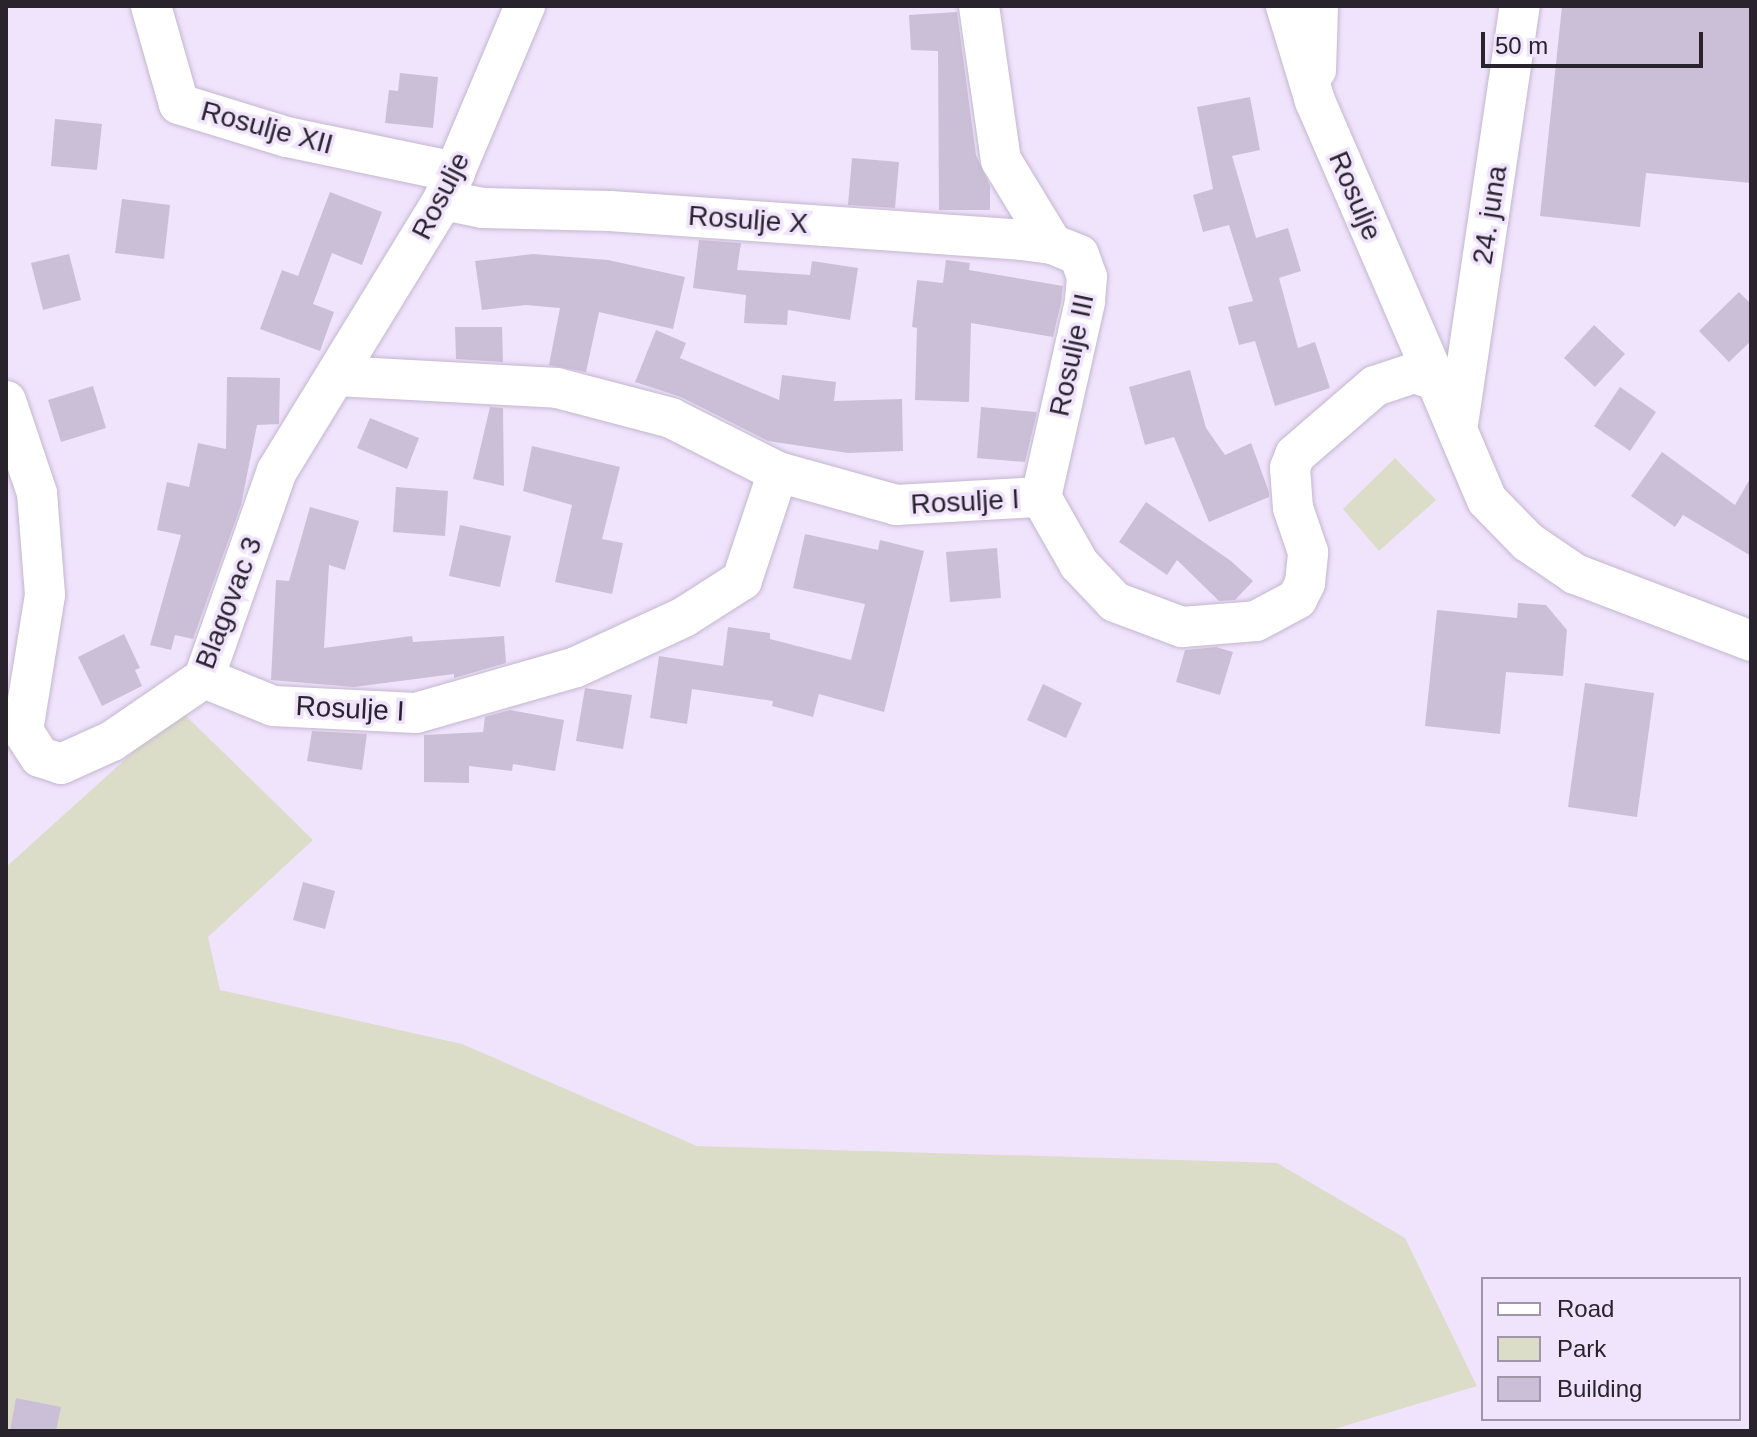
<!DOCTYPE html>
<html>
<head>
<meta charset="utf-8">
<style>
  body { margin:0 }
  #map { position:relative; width:1757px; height:1437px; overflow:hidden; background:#f0e3fc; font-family:Helvetica,sans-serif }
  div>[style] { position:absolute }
  .green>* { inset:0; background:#dcddc9 }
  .building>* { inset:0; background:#cbbfd7 }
  .roads { filter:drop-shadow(0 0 2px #c3b7cf) drop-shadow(0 0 2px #c3b7cf) }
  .minor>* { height:40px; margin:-20px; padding:0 20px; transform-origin:20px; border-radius:20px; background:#fff }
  span { translate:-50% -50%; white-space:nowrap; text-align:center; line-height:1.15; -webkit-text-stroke:7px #f0e3fc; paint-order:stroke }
  .street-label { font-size:28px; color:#28232c }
  .frame { position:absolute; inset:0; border:8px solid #28232c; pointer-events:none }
  .legend { position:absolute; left:1481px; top:1277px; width:260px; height:144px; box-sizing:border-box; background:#f0e3fc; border:2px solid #a096a9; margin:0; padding:10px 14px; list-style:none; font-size:24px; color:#28232c }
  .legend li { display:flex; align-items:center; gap:16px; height:40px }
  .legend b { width:40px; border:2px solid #a096a9 }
  .scale { position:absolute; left:1481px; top:32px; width:222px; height:36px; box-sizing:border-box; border:4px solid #28232c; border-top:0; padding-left:10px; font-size:24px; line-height:28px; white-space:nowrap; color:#28232c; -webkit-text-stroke:6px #f0e3fc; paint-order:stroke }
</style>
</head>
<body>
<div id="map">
  <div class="green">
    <i style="clip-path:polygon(1395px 458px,1436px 500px,1379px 551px,1343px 509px)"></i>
    <i style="clip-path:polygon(180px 710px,313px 840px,208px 937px,220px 990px,462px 1044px,697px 1146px,1277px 1163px,1405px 1238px,1477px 1386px,1328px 1431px,6px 1431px,6px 867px)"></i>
  </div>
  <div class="building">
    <i style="clip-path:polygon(1562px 6px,1751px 6px,1751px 183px,1646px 173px,1640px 227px,1540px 216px)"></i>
    <i style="clip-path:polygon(957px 12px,976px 155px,990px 186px,990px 210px,939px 210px,938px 51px,911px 50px,909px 15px)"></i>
    <i style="clip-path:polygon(400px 73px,438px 77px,433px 128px,385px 123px,389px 90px,398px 91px)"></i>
    <i style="clip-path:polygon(1250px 97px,1260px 150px,1232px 156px,1256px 238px,1288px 228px,1301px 271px,1279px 278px,1298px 348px,1315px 342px,1330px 388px,1275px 406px,1255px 341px,1239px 345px,1228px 307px,1253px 301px,1229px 225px,1203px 232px,1193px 195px,1213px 189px,1197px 107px)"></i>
    <i style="clip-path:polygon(55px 119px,102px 124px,97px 170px,51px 166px)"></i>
    <i style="clip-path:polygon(852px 158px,899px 162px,895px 208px,848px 205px)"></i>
    <i style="clip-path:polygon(330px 192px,382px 212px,362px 265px,332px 253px,313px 304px,334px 312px,320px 351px,260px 329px,282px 270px,298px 276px)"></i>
    <i style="clip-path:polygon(122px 199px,170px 205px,164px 259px,115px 253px)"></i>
    <i style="clip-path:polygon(699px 240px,741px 243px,737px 270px,810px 275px,812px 261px,858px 268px,850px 320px,788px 310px,787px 325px,744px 323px,746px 295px,693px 288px)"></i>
    <i style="clip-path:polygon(69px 254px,81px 300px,43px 310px,31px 263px)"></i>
    <i style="clip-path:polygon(533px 254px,608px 260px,685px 277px,673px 329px,599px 312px,586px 372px,549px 365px,560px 308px,526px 305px,482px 310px,475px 261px)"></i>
    <i style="clip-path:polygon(946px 260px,970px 263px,969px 270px,1063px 286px,1061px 303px,1053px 337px,971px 323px,969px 402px,915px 400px,917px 328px,912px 327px,917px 280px,943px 283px)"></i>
    <i style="clip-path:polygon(1739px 292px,1751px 304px,1751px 341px,1729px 362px,1699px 331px)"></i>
    <i style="clip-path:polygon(1594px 325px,1625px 354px,1595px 387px,1564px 358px)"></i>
    <i style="clip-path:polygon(455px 327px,502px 327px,503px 362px,456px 359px)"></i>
    <i style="clip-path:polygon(656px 330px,686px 343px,680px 358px,779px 400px,782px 375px,836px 382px,834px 401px,902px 399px,903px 451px,848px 453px,768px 441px,681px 397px,635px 382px)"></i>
    <i style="clip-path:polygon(1190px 370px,1206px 428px,1225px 455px,1251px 443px,1269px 492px,1269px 497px,1209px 522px,1174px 437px,1145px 445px,1129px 387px)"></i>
    <i style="clip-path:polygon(227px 377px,280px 378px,279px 424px,257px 425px,241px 505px,193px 639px,175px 635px,171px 650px,150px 645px,181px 535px,157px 530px,167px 482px,189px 487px,198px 443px,226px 449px)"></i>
    <i style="clip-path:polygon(93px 386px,106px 428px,61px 442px,48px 400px)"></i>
    <i style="clip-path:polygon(1620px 387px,1656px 412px,1630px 451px,1594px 426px)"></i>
    <i style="clip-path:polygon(490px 407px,503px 408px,504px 486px,473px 479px)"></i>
    <i style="clip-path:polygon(981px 407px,1037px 412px,1025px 462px,977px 458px)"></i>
    <i style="clip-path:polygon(370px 418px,419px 438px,407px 469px,357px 448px)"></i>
    <i style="clip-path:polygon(532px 446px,620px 467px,602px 539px,623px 543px,612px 594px,555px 582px,572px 505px,523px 491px)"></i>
    <i style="clip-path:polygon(1662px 452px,1735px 505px,1751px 477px,1751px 556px,1683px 515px,1675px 527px,1631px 496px)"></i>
    <i style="clip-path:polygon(396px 487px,448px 491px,445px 536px,393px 532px)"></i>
    <i style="clip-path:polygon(1146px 502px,1231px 561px,1253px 581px,1235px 600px,1219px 601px,1177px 560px,1167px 575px,1119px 542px)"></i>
    <i style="clip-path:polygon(310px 507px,359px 521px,345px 570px,329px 565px,324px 648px,412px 636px,413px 642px,504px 636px,506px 663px,454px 678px,454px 674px,354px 687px,271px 680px,276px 580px,289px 581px)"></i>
    <i style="clip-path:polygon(460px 525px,511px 536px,500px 587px,449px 576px)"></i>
    <i style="clip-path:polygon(805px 534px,878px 550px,880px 540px,924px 551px,884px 712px,819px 694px,813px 717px,772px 706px,773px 701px,692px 689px,687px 724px,650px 718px,659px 656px,723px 666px,728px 627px,770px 633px,770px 639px,851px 660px,865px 604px,793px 588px)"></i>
    <i style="clip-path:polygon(997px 548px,1001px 598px,950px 602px,946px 552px)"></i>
    <i style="clip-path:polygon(1518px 603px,1546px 605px,1567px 630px,1563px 676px,1506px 672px,1500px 734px,1425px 726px,1437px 610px,1517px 618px)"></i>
    <i style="clip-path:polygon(124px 634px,140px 668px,135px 670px,142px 686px,102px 706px,78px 657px)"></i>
    <i style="clip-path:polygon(1216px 647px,1233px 652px,1220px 695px,1176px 682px,1185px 650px)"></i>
    <i style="clip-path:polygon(1585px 683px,1654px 693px,1637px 817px,1568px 807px)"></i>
    <i style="clip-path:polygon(1043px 684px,1082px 703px,1066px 738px,1027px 720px)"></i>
    <i style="clip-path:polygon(585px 688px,632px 695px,623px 749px,576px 741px)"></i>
    <i style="clip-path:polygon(510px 710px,564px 720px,555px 771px,513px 764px,512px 771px,469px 766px,469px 783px,424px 782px,424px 735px,483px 732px,485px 717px)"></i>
    <i style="clip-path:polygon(312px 731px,367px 734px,362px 770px,307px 761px)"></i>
    <i style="clip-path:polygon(303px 882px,335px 891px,325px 929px,293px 920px)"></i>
    <i style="clip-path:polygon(16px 1398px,61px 1407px,56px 1431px,10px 1431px)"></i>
  </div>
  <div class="roads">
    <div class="minor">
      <i style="left:151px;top:6px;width:102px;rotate:74.1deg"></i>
      <i style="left:179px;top:104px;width:113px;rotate:17deg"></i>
      <i style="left:287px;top:137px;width:172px;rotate:11.8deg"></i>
      <i style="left:979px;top:6px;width:156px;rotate:81.9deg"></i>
      <i style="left:1001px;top:160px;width:98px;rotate:58.7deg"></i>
      <i style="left:1286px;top:6px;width:99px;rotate:73deg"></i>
      <i style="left:1315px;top:101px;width:304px;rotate:66.6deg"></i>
      <i style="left:1316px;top:70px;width:64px;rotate:-88.2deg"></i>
      <i style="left:443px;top:200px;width:41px;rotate:11.3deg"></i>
      <i style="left:483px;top:208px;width:127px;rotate:1.4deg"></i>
      <i style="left:610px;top:211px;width:412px;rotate:4deg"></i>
      <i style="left:1021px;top:240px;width:31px;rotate:7deg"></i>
      <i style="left:1052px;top:244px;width:29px;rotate:22deg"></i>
      <i style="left:1079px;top:255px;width:23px;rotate:70deg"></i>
      <i style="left:1087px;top:277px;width:25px;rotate:95deg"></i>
      <i style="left:1085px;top:302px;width:200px;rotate:102.7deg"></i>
      <i style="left:337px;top:376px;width:220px;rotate:3.1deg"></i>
      <i style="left:557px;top:388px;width:118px;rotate:14.7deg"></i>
      <i style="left:671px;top:418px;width:120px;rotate:26.8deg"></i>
      <i style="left:778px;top:472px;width:123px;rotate:15.6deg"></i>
      <i style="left:896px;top:505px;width:145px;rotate:-3.2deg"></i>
      <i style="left:1041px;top:497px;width:77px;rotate:60.4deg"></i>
      <i style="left:1079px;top:564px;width:52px;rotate:46.5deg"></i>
      <i style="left:1115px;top:602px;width:72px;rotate:20.5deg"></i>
      <i style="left:1182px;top:627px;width:74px;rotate:-4.6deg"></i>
      <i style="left:1256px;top:621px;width:47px;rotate:-28.2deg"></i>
      <i style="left:1297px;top:599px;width:18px;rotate:-63deg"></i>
      <i style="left:1305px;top:583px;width:31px;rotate:-84deg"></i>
      <i style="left:1308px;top:552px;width:46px;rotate:-108.8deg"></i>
      <i style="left:1293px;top:508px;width:40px;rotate:-94.3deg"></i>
      <i style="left:1290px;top:468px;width:14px;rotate:-69deg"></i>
      <i style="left:1295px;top:455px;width:106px;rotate:-40.8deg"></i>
      <i style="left:1375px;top:386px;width:41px;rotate:-18.4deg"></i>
      <i style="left:1414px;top:373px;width:23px;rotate:18deg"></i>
      <i style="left:1436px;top:380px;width:130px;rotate:67deg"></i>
      <i style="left:1487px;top:500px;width:59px;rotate:45.7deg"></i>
      <i style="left:1528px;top:542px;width:57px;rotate:34.2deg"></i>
      <i style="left:1575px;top:574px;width:188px;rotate:20.8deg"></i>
      <i style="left:6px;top:401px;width:97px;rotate:71.4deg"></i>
      <i style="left:37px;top:493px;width:102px;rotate:85.5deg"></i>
      <i style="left:45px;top:595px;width:138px;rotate:99.2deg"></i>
      <i style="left:23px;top:731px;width:31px;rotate:57deg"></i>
      <i style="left:40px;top:757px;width:22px;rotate:18deg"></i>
      <i style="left:61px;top:764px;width:56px;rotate:-24.3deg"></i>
      <i style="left:112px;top:741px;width:112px;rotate:-34.4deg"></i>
      <i style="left:204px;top:678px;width:219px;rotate:-70.6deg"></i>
      <i style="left:277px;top:471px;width:318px;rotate:-58.5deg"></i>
      <i style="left:443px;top:200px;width:211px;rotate:-67.1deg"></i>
      <i style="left:1458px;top:424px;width:423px;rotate:-81.6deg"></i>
      <i style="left:204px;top:678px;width:74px;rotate:22.1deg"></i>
      <i style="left:273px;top:706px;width:143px;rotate:2.8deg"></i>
      <i style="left:416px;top:713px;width:166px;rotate:-16deg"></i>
      <i style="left:576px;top:667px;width:119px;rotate:-24.8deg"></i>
      <i style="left:684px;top:617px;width:69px;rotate:-32.5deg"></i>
      <i style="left:742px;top:580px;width:114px;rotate:-71.6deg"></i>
    </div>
  </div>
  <div class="street-label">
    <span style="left:267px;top:128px;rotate:15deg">Rosulje XII</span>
    <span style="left:441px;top:196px;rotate:-63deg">Rosulje</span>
    <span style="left:1355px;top:196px;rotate:67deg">Rosulje</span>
    <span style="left:1490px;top:215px;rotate:-81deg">24. juna</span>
    <span style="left:748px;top:220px;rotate:4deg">Rosulje X</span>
    <span style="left:1072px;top:355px;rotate:-78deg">Rosulje III</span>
    <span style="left:965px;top:502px;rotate:-3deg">Rosulje I</span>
    <span style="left:229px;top:603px;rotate:-69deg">Blagovac 3</span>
    <span style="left:350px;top:709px;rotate:3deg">Rosulje I</span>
  </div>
  <div class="frame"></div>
  <ul class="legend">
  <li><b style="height:10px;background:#fff"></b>Road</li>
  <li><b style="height:22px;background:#dcddc9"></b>Park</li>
  <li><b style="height:22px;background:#cbbfd7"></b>Building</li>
  </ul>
  <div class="scale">50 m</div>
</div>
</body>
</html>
